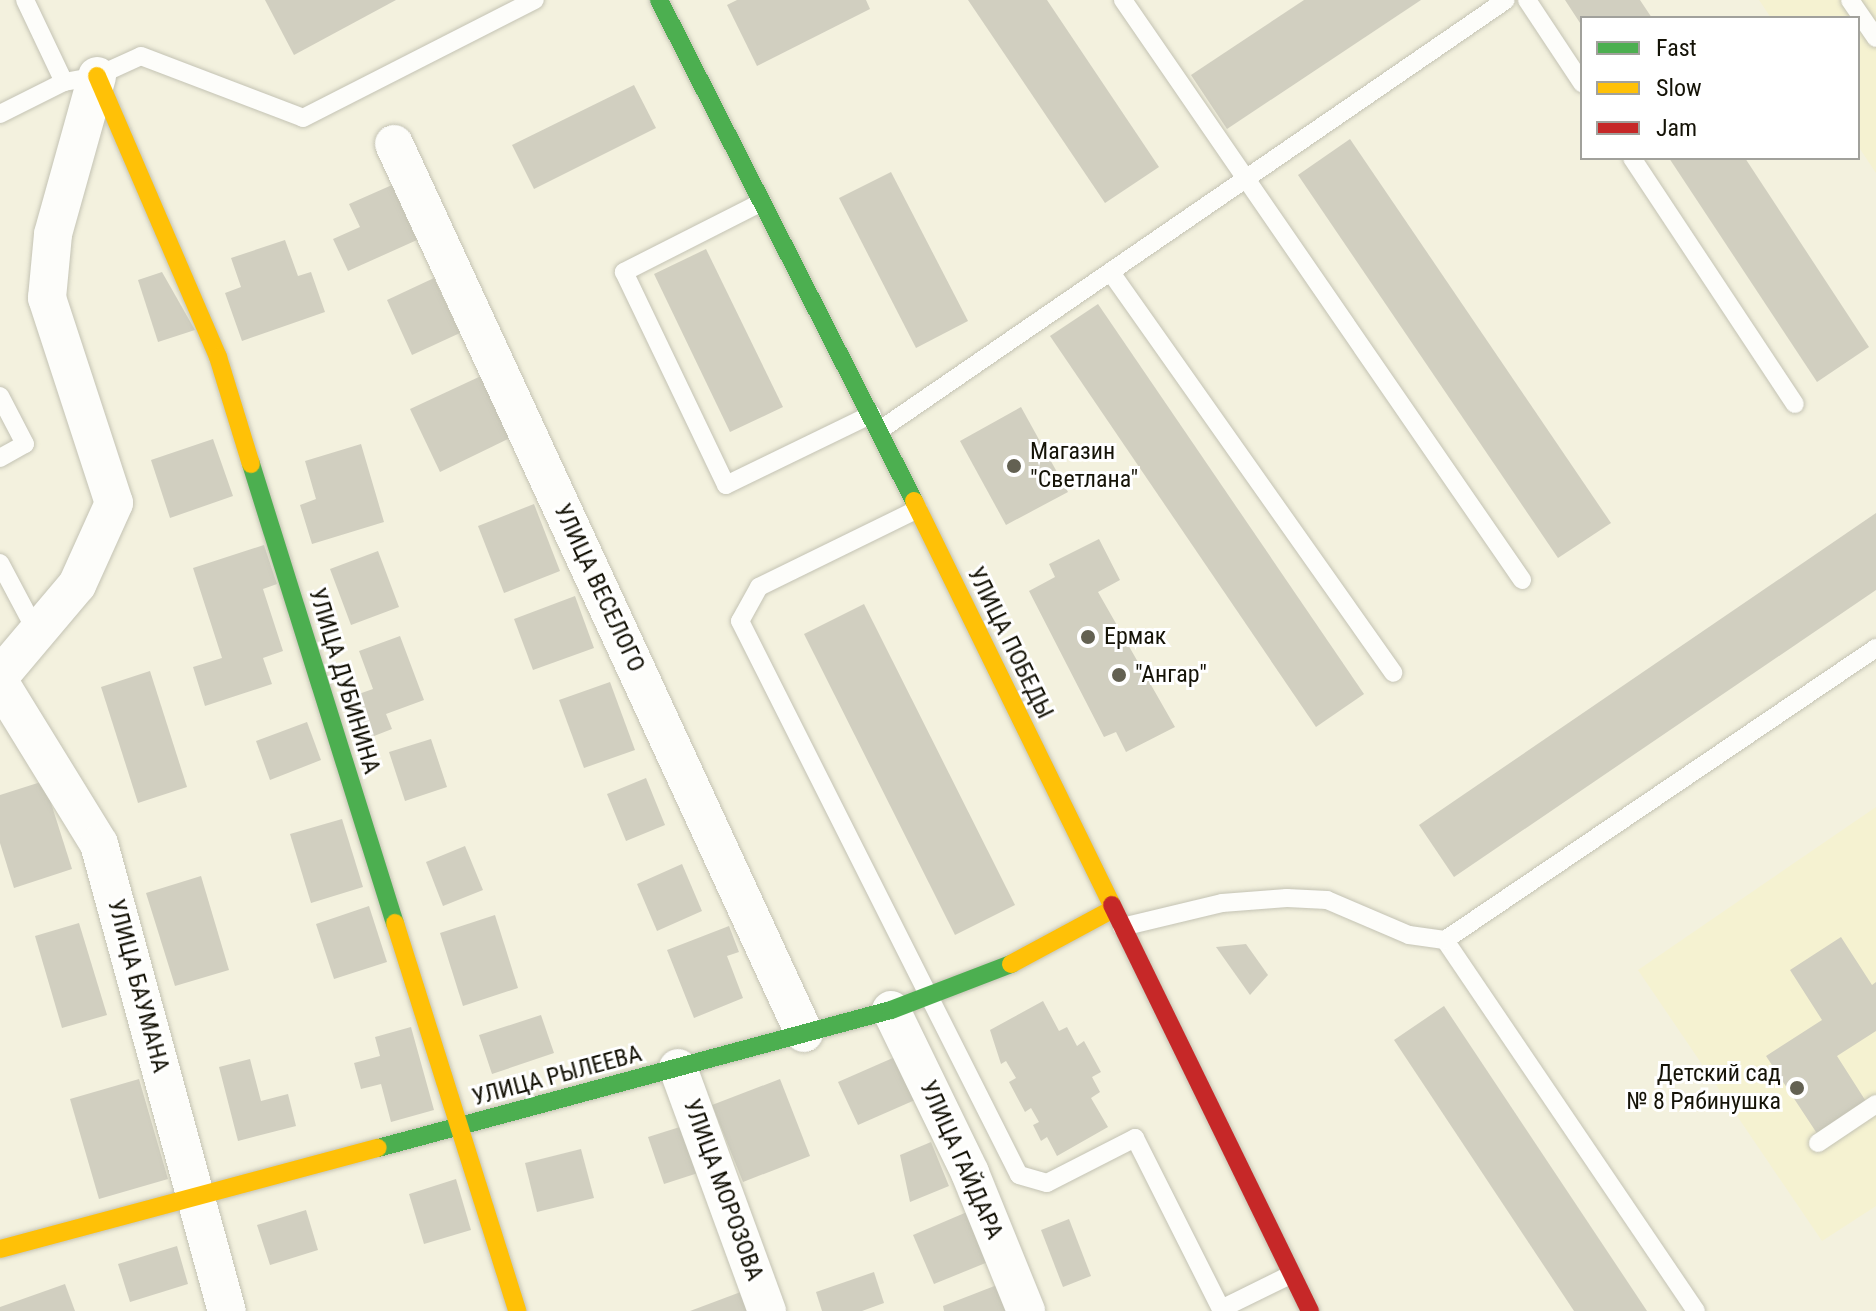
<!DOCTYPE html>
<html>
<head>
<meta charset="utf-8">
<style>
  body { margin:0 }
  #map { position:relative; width:1876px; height:1311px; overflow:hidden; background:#f3f1de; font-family:"Roboto Condensed",sans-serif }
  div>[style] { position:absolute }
  .built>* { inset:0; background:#f5f2d1 }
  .building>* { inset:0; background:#d1cfc0 }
  .roads { filter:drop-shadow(0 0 2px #c4c3b4) drop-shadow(0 0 2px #c4c3b4) }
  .lane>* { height:18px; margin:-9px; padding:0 9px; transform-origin:9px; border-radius:9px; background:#fdfdfa }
  .street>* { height:38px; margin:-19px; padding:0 19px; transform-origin:19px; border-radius:19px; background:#fdfdfa }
  .fast>* { height:18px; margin:-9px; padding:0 9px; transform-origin:9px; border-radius:9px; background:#4caf50 }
  .slow>* { height:18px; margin:-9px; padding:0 9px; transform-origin:9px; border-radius:9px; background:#ffc107 }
  .jam>* { height:18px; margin:-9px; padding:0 9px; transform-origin:9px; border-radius:9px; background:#c62828 }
  .dots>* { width:22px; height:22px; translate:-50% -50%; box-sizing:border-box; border:4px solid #fff; border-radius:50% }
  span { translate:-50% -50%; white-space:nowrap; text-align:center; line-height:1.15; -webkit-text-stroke:6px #fff; paint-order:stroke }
  .poi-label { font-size:24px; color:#151307 }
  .left { translate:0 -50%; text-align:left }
  .right { translate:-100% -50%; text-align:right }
  .street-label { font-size:24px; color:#151307 }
  .legend { position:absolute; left:1580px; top:16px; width:280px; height:144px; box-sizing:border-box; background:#fff; border:2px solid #a1a19c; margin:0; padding:10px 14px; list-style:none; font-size:24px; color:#151307 }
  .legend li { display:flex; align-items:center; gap:16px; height:40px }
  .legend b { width:40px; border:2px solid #a1a19c }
</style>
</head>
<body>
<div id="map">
  <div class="built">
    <i style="clip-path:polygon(1759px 0,1876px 0,1876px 173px,1858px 146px,1858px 18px,1771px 18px)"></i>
    <i style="clip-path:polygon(1876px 807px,1876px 1206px,1822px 1241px,1638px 970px)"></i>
  </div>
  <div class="building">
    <i style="clip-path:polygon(265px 0,396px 0,294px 55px)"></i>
    <i style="clip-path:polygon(737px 0,866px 0,870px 9px,757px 66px,727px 5px)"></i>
    <i style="clip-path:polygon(968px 0,1047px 0,1159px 167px,1105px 203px)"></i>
    <i style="clip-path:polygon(1304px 0,1421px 0,1227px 129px,1191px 75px)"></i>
    <i style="clip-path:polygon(1565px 0,1640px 0,1652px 18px,1582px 18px,1582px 26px)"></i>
    <i style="clip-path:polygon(634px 85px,656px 128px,534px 189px,512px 145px)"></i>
    <i style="clip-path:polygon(1350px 139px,1611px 523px,1558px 558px,1298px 175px)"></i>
    <i style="clip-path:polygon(1669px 158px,1745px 158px,1869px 347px,1817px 382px)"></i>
    <i style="clip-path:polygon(891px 172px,968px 321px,916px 348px,839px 198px)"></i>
    <i style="clip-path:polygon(392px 185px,417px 240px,348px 271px,333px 239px,360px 227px,349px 204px)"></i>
    <i style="clip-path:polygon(285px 240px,298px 276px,311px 272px,325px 312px,242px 341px,225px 293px,241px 287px,231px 258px)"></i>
    <i style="clip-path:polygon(706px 249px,783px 407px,730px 432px,654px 274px)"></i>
    <i style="clip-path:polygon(162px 272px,195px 330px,158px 342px,138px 280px)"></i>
    <i style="clip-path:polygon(434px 278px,460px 333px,412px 355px,387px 300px)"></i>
    <i style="clip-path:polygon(1098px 304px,1364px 694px,1316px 727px,1050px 336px)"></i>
    <i style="clip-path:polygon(481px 376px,510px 438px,440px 472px,410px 409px)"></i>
    <i style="clip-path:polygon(1021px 407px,1068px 492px,1006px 525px,960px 441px)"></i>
    <i style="clip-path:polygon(213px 439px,233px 496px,170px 518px,151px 460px)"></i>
    <i style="clip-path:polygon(361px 444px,384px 522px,312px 544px,300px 505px,316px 499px,305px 461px)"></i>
    <i style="clip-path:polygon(534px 504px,560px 571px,504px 593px,478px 526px)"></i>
    <i style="clip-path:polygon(1876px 513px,1876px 590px,1454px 877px,1419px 825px)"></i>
    <i style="clip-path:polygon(1099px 539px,1120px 580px,1098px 592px,1175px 727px,1126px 752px,1116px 732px,1104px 737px,1029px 591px,1055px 577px,1049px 564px)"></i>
    <i style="clip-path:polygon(264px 545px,277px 584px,263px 589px,283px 651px,263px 658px,272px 684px,205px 706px,193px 667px,222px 658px,193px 568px)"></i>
    <i style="clip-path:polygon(378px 551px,399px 607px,351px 625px,330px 569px)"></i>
    <i style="clip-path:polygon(575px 596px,594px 648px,533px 670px,514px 619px)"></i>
    <i style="clip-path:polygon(864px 604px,1015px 905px,955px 935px,804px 634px)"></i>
    <i style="clip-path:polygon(400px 636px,424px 700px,386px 714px,392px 729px,369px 738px,353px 696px,373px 689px,359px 651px)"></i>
    <i style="clip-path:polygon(150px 671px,187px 787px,138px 803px,101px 687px)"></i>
    <i style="clip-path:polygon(610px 682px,635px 750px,584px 768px,559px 700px)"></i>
    <i style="clip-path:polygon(307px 722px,321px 760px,270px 780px,256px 741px)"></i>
    <i style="clip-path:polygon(431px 739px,447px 787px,405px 801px,389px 752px)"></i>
    <i style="clip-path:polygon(646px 778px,665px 825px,626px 841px,607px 794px)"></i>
    <i style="clip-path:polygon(44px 781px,72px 869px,14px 888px,0 843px,0 795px)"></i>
    <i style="clip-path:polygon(342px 819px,363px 887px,311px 903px,290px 834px)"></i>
    <i style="clip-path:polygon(465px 846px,483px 890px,443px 906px,426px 862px)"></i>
    <i style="clip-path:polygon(682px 864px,702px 911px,657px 931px,637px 884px)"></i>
    <i style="clip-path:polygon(201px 876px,229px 970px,175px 986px,146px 893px)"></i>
    <i style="clip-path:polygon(369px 906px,387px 962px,334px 979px,316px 924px)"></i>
    <i style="clip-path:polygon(495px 915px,518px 988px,463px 1006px,440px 933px)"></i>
    <i style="clip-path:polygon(79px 923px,107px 1015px,62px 1028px,35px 936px)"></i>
    <i style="clip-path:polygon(729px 926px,739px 952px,727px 956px,743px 998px,694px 1018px,667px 950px)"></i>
    <i style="clip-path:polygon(1841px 937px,1872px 985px,1876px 982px,1876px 1031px,1837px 1056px,1867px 1103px,1818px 1135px,1766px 1056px,1822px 1020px,1790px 970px)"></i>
    <i style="clip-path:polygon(1246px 944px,1268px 975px,1250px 995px,1216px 947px)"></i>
    <i style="clip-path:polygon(1043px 1001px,1059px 1031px,1067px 1027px,1077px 1046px,1084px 1041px,1101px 1072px,1092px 1077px,1100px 1092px,1091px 1098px,1108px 1127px,1057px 1156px,1047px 1137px,1041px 1141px,1033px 1125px,1039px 1122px,1031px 1108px,1025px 1112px,1009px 1082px,1016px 1078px,1006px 1061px,1001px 1064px,990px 1030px)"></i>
    <i style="clip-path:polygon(1444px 1006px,1647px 1311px,1574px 1311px,1394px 1040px)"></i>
    <i style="clip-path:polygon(541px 1015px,554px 1053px,492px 1074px,479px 1035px)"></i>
    <i style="clip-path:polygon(411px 1027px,434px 1110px,391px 1122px,381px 1084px,361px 1089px,354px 1063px,380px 1056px,375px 1037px)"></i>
    <i style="clip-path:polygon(895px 1057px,915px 1100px,858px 1125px,838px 1082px)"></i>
    <i style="clip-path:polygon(250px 1059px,261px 1101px,288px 1094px,296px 1126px,238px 1141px,219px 1067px)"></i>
    <i style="clip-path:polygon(139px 1079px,168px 1179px,99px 1199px,70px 1099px)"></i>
    <i style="clip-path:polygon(780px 1079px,810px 1156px,743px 1182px,712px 1105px)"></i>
    <i style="clip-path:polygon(683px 1126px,698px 1173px,664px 1184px,648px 1137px)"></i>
    <i style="clip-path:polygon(931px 1142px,949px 1186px,910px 1202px,900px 1155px)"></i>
    <i style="clip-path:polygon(581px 1149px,594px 1198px,537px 1212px,525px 1163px)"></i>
    <i style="clip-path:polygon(456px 1179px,471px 1230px,424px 1244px,409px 1194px)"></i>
    <i style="clip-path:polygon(306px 1210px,318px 1250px,270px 1265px,257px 1225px)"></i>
    <i style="clip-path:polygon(967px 1212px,988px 1262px,934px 1284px,913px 1235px)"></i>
    <i style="clip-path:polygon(1069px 1219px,1091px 1276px,1063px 1287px,1041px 1230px)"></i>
    <i style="clip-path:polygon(177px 1246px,188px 1284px,130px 1302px,118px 1264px)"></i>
    <i style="clip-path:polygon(874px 1272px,884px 1303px,862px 1311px,822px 1311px,816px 1292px)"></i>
    <i style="clip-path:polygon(65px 1284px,75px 1311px,0 1311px,0 1307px)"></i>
    <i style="clip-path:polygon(997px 1285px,1007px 1311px,944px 1311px,943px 1306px)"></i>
    <i style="clip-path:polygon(746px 1290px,754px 1311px,690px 1311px)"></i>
  </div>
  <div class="roads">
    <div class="lane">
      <i style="left:25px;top:0;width:91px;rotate:64.6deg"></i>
      <i style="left:1123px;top:0;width:704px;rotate:55.47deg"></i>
      <i style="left:1527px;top:0;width:100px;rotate:56.5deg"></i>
      <i style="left:1850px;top:0;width:46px;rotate:55.6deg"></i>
      <i style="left:0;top:114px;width:72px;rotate:-26.6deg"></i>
      <i style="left:64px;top:82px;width:34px;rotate:-10deg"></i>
      <i style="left:97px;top:76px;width:48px;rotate:-24.4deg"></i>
      <i style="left:141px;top:56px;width:173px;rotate:20.9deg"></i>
      <i style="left:303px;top:118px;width:260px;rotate:-27deg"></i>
      <i style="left:1632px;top:158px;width:295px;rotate:56.5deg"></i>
      <i style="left:762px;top:202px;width:155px;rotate:153.1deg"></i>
      <i style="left:624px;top:272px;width:236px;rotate:64.4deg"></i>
      <i style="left:726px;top:485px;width:162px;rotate:-25.9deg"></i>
      <i style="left:1112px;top:274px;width:488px;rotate:54.8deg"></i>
      <i style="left:0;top:396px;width:54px;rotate:62.5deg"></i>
      <i style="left:25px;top:444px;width:29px;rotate:151deg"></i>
      <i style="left:880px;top:430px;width:759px;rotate:-34.49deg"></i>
      <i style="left:918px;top:509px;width:177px;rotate:153.9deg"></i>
      <i style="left:759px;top:587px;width:39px;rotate:119deg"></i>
      <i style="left:740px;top:621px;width:620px;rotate:63.27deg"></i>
      <i style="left:1019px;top:1175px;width:29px;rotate:16deg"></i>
      <i style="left:1047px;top:1183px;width:99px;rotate:-27.1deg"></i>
      <i style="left:1135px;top:1138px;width:191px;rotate:63.3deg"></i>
      <i style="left:1221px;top:1309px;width:79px;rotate:-26.2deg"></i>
      <i style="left:0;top:563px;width:79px;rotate:62.1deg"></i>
      <i style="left:1122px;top:927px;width:103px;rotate:-13.5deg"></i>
      <i style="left:1222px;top:903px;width:65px;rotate:-4.4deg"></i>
      <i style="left:1287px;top:898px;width:40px;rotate:2.9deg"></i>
      <i style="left:1327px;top:900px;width:89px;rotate:23.1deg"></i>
      <i style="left:1409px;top:935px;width:36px;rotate:8deg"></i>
      <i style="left:1818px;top:1143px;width:70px;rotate:-33.9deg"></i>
      <i style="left:1696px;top:1311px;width:448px;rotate:-124.1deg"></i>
      <i style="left:1445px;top:940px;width:521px;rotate:-34.12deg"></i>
    </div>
    <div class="street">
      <i style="left:394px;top:144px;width:979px;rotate:65.24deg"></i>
      <i style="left:0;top:676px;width:119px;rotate:-49.8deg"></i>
      <i style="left:77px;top:585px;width:90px;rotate:-65.7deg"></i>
      <i style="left:114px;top:503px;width:216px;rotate:-108.1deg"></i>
      <i style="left:47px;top:298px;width:64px;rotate:-84.6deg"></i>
      <i style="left:53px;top:234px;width:164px;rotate:-74.4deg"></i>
      <i style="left:0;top:683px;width:189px;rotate:58.4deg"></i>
      <i style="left:99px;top:844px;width:484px;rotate:74.7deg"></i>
      <i style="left:891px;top:1010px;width:181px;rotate:64.1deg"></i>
      <i style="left:970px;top:1173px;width:149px;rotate:67.9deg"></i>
      <i style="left:678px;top:1068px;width:259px;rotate:69.9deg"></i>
    </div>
    <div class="fast">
      <i style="left:659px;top:0;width:562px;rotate:63.02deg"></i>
      <i style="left:251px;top:464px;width:481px;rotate:72.6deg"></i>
      <i style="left:378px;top:1148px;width:531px;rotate:-15.06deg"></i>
      <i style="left:891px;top:1010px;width:129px;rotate:-21deg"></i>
    </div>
    <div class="slow">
      <i style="left:97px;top:76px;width:306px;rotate:66.7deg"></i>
      <i style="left:218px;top:357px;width:112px;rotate:72.9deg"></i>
      <i style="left:914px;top:501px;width:450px;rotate:63.9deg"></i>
      <i style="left:395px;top:923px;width:407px;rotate:72.5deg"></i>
      <i style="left:1011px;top:964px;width:116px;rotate:-28.3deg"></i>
      <i style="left:0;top:1249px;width:391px;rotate:-15deg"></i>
    </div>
    <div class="jam">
      <i style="left:1112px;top:905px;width:452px;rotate:64deg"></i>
    </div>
  </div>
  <div class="dots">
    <i style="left:1014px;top:466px;background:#636152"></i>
    <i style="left:1088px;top:637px;background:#636152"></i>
    <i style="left:1119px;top:675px;background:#636152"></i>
    <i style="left:1797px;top:1088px;background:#636152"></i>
  </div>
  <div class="poi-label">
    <span class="left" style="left:1030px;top:466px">Магазин<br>"Светлана"</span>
    <span class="left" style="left:1104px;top:637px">Ермак</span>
    <span class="left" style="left:1135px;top:675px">"Ангар"</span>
    <span class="right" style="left:1781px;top:1088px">Детский сад<br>№ 8 Рябинушка</span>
  </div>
  <div class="street-label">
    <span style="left:599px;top:588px;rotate:65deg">УЛИЦА ВЕСЕЛОГО</span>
    <span style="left:1010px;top:643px;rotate:64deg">УЛИЦА ПОБЕДЫ</span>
    <span style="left:344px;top:681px;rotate:73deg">УЛИЦА ДУБИНИНА</span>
    <span style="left:138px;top:986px;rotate:75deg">УЛИЦА БАУМАНА</span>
    <span style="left:557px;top:1076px;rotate:-15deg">УЛИЦА РЫЛЕЕВА</span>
    <span style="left:961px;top:1160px;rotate:66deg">УЛИЦА ГАЙДАРА</span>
    <span style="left:723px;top:1190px;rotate:70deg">УЛИЦА МОРОЗОВА</span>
  </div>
  <ul class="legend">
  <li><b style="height:10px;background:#4caf50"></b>Fast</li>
  <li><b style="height:10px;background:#ffc107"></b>Slow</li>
  <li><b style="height:10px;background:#c62828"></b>Jam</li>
  </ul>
</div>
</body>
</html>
